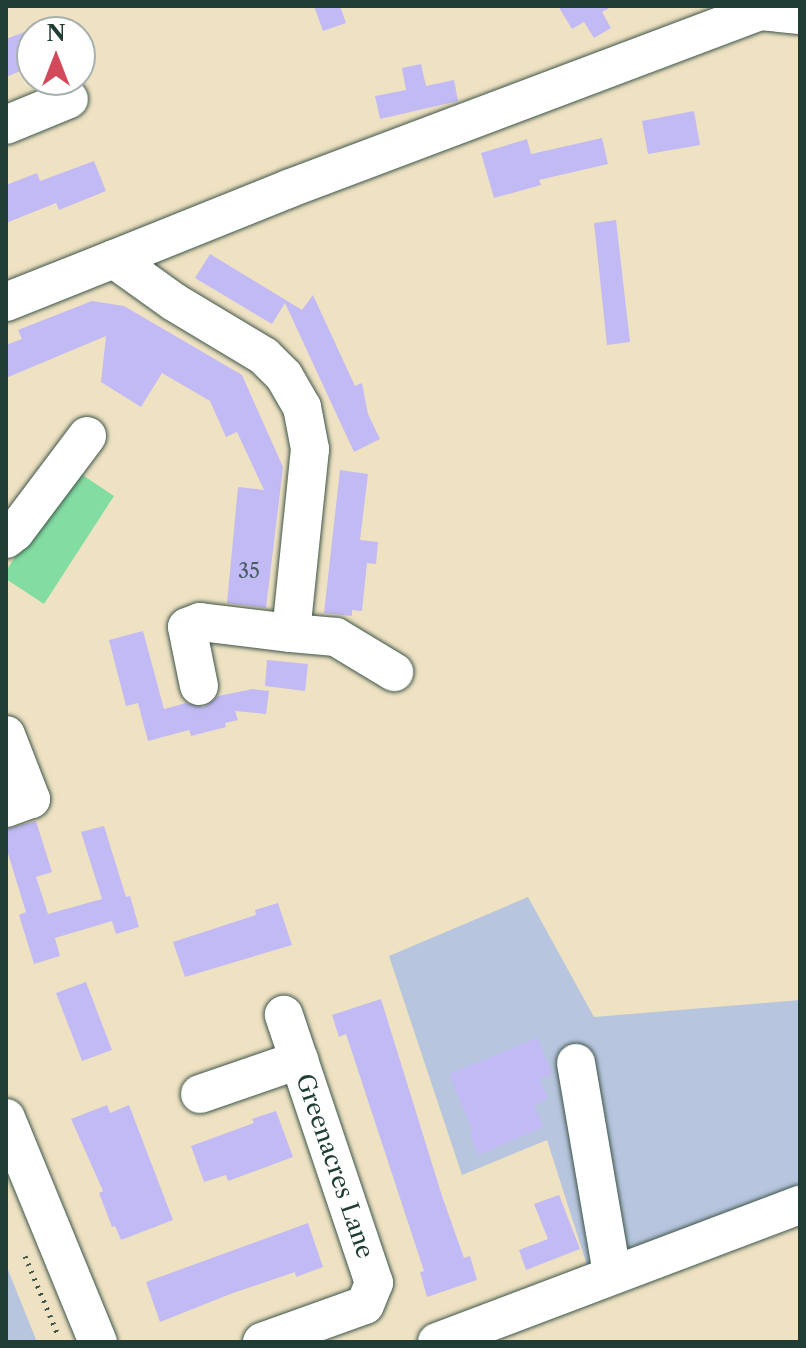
<!DOCTYPE html>
<html>
<head>
<meta charset="utf-8">
<style>
  body { margin:0 }
  #map { position:relative; width:806px; height:1348px; overflow:hidden; background:#efe2c3; font-family:"Libre Caslon Text",serif }
  div>[style] { position:absolute }
  .industrial>* { inset:0; background:#b7c5de }
  .green>* { inset:0; background:#83dda3 }
  .building>* { inset:0; background:#c2baf4 }
  .path>* { height:5px; margin-top:-2.5px; transform-origin:0; background:repeating-linear-gradient(90deg,#3e5649 0 2px,transparent 0 8px) }
  .roads { filter:drop-shadow(0 0 2px #3e5649) drop-shadow(0 0 2px #3e5649) }
  .minor>* { height:38px; margin:-19px; padding:0 19px; transform-origin:19px; border-radius:19px; background:#fff }
  span { translate:-50% -50%; white-space:nowrap; text-align:center; line-height:1.15; -webkit-text-stroke:6px #fff; paint-order:stroke }
  .number-label { font-size:20px; color:#485c64 }
  .number-label span { -webkit-text-stroke-width:0 }
  .street-label { font-size:24px; color:#1f3d34 }
  .frame { position:absolute; inset:0; border:8px solid #1f3d34; pointer-events:none }
  .north { position:absolute; left:16px; top:16px; width:80px; height:80px; box-sizing:border-box; background:#fff; border:2px solid #a5b1ae; border-radius:50%; rotate:0deg; font-size:22px; font-weight:700; line-height:32px; text-align:center; color:#1f3d34 }
  .north::after { content:''; display:block; margin:auto; width:28px; height:36px; background:#d1495b; clip-path:polygon(50% 0,100% 100%,50% 72%,0 100%) }
</style>
</head>
<body>
<div id="map">
  <div class="industrial">
    <i style="clip-path:polygon(528px 897px,594px 1017px,800px 1000px,800px 1189px,587px 1265px,547px 1140px,462px 1175px,389px 956px)"></i>
    <i style="clip-path:polygon(6px 1265px,37px 1342px,6px 1342px)"></i>
  </div>
  <div class="green">
    <i style="clip-path:polygon(72px 468px,114px 496px,44px 604px,6px 579px,6px 571px)"></i>
  </div>
  <div class="building">
    <i style="clip-path:polygon(314px 6px,340px 6px,346px 23px,323px 31px)"></i>
    <i style="clip-path:polygon(558px 6px,613px 6px,602px 12px,611px 28px,594px 38px,584px 22px,572px 29px)"></i>
    <i style="clip-path:polygon(32px 29px,32px 66px,6px 77px,6px 39px)"></i>
    <i style="clip-path:polygon(421px 64px,426px 86px,454px 80px,458px 101px,380px 119px,375px 96px,406px 90px,402px 68px)"></i>
    <i style="clip-path:polygon(694px 111px,700px 145px,648px 154px,642px 121px)"></i>
    <i style="clip-path:polygon(602px 138px,608px 164px,539px 180px,541px 185px,494px 198px,481px 153px,527px 139px,531px 154px)"></i>
    <i style="clip-path:polygon(94px 161px,106px 191px,59px 210px,56px 203px,6px 223px,6px 185px,37px 173px,40px 181px)"></i>
    <i style="clip-path:polygon(616px 220px,630px 342px,607px 345px,594px 223px)"></i>
    <i style="clip-path:polygon(210px 254px,302px 310px,313px 295px,355px 386px,362px 383px,368px 414px,380px 439px,354px 452px,285px 303px,272px 324px,195px 278px)"></i>
    <i style="clip-path:polygon(92px 301px,124px 306px,242px 375px,283px 467px,266px 608px,227px 603px,238px 487px,264px 490px,237px 432px,226px 437px,210px 401px,162px 373px,141px 407px,101px 382px,106px 336px,6px 378px,6px 345px,22px 339px,18px 330px)"></i>
    <i style="clip-path:polygon(340px 470px,368px 474px,360px 540px,378px 542px,376px 564px,367px 563px,362px 611px,352px 610px,352px 616px,324px 613px)"></i>
    <i style="clip-path:polygon(143px 631px,164px 709px,186px 703px,204px 707px,218px 696px,253px 689px,269px 691px,266px 714px,235px 711px,238px 720px,225px 723px,226px 727px,191px 736px,189px 730px,148px 741px,138px 703px,126px 706px,109px 640px)"></i>
    <i style="clip-path:polygon(267px 660px,308px 664px,305px 691px,265px 686px)"></i>
    <i style="clip-path:polygon(36px 821px,52px 872px,36px 877px,48px 914px,102px 899px,81px 832px,104px 826px,126px 897px,130px 896px,139px 927px,116px 934px,112px 921px,55px 938px,60px 956px,34px 964px,19px 915px,26px 912px,6px 847px,6px 829px)"></i>
    <i style="clip-path:polygon(278px 903px,292px 945px,185px 977px,173px 942px,256px 915px,255px 910px)"></i>
    <i style="clip-path:polygon(86px 982px,112px 1050px,82px 1061px,56px 993px)"></i>
    <i style="clip-path:polygon(381px 999px,442px 1196px,464px 1258px,470px 1256px,477px 1280px,427px 1297px,420px 1272px,424px 1271px,346px 1034px,339px 1037px,332px 1015px)"></i>
    <i style="clip-path:polygon(537px 1038px,552px 1074px,539px 1079px,548px 1099px,534px 1105px,544px 1127px,478px 1155px,470px 1134px,473px 1132px,449px 1074px)"></i>
    <i style="clip-path:polygon(107px 1105px,110px 1113px,129px 1105px,173px 1220px,121px 1240px,115px 1226px,112px 1227px,99px 1193px,103px 1191px,71px 1119px)"></i>
    <i style="clip-path:polygon(276px 1111px,293px 1157px,228px 1181px,226px 1175px,204px 1182px,191px 1146px,254px 1123px,252px 1119px)"></i>
    <i style="clip-path:polygon(559px 1195px,580px 1249px,526px 1270px,519px 1250px,548px 1239px,534px 1204px)"></i>
    <i style="clip-path:polygon(308px 1223px,323px 1267px,296px 1277px,295px 1272px,233px 1293px,160px 1322px,146px 1282px)"></i>
  </div>
  <div class="path">
    <i style="left:25px;top:1256px;width:86px;rotate:67.3deg"></i>
  </div>
  <div class="roads">
    <div class="minor">
      <i style="left:6px;top:125px;width:68px;rotate:-22.4deg"></i>
      <i style="left:114px;top:259px;width:188px;rotate:-21.9deg"></i>
      <i style="left:288px;top:189px;width:504px;rotate:-20.66deg"></i>
      <i style="left:760px;top:11px;width:40px;rotate:5.7deg"></i>
      <i style="left:6px;top:302px;width:116px;rotate:-21.7deg"></i>
      <i style="left:114px;top:259px;width:74px;rotate:35.6deg"></i>
      <i style="left:174px;top:302px;width:105px;rotate:31deg"></i>
      <i style="left:264px;top:356px;width:28px;rotate:45deg"></i>
      <i style="left:284px;top:376px;width:36px;rotate:60deg"></i>
      <i style="left:302px;top:407px;width:43px;rotate:79.2deg"></i>
      <i style="left:310px;top:449px;width:185px;rotate:95.9deg"></i>
      <i style="left:291px;top:633px;width:45px;rotate:5.1deg"></i>
      <i style="left:336px;top:637px;width:68px;rotate:31.1deg"></i>
      <i style="left:6px;top:539px;width:11px;rotate:-38deg"></i>
      <i style="left:15px;top:532px;width:120px;rotate:-53.1deg"></i>
      <i style="left:199px;top:686px;width:60px;rotate:-101.5deg"></i>
      <i style="left:187px;top:627px;width:14px;rotate:-21deg"></i>
      <i style="left:200px;top:622px;width:92px;rotate:6.9deg"></i>
      <i style="left:6px;top:735px;width:69px;rotate:68.7deg"></i>
      <i style="left:31px;top:799px;width:27px;rotate:160deg"></i>
      <i style="left:576px;top:1063px;width:214px;rotate:80.3deg"></i>
      <i style="left:200px;top:1094px;width:105px;rotate:-19deg"></i>
      <i style="left:6px;top:1118px;width:242px;rotate:67.7deg"></i>
      <i style="left:262px;top:1342px;width:109px;rotate:-19.8deg"></i>
      <i style="left:365px;top:1305px;width:24px;rotate:-68deg"></i>
      <i style="left:374px;top:1283px;width:283px;rotate:-108.6deg"></i>
      <i style="left:437px;top:1342px;width:388px;rotate:-20.7deg"></i>
    </div>
  </div>
  <div class="number-label">
    <span style="left:249px;top:571px">35</span>
  </div>
  <div class="street-label">
    <span style="left:335px;top:1166px;rotate:71deg">Greenacres Lane</span>
  </div>
  <div class="frame"></div>
  <div class="north">N</div>
</div>
</body>
</html>
